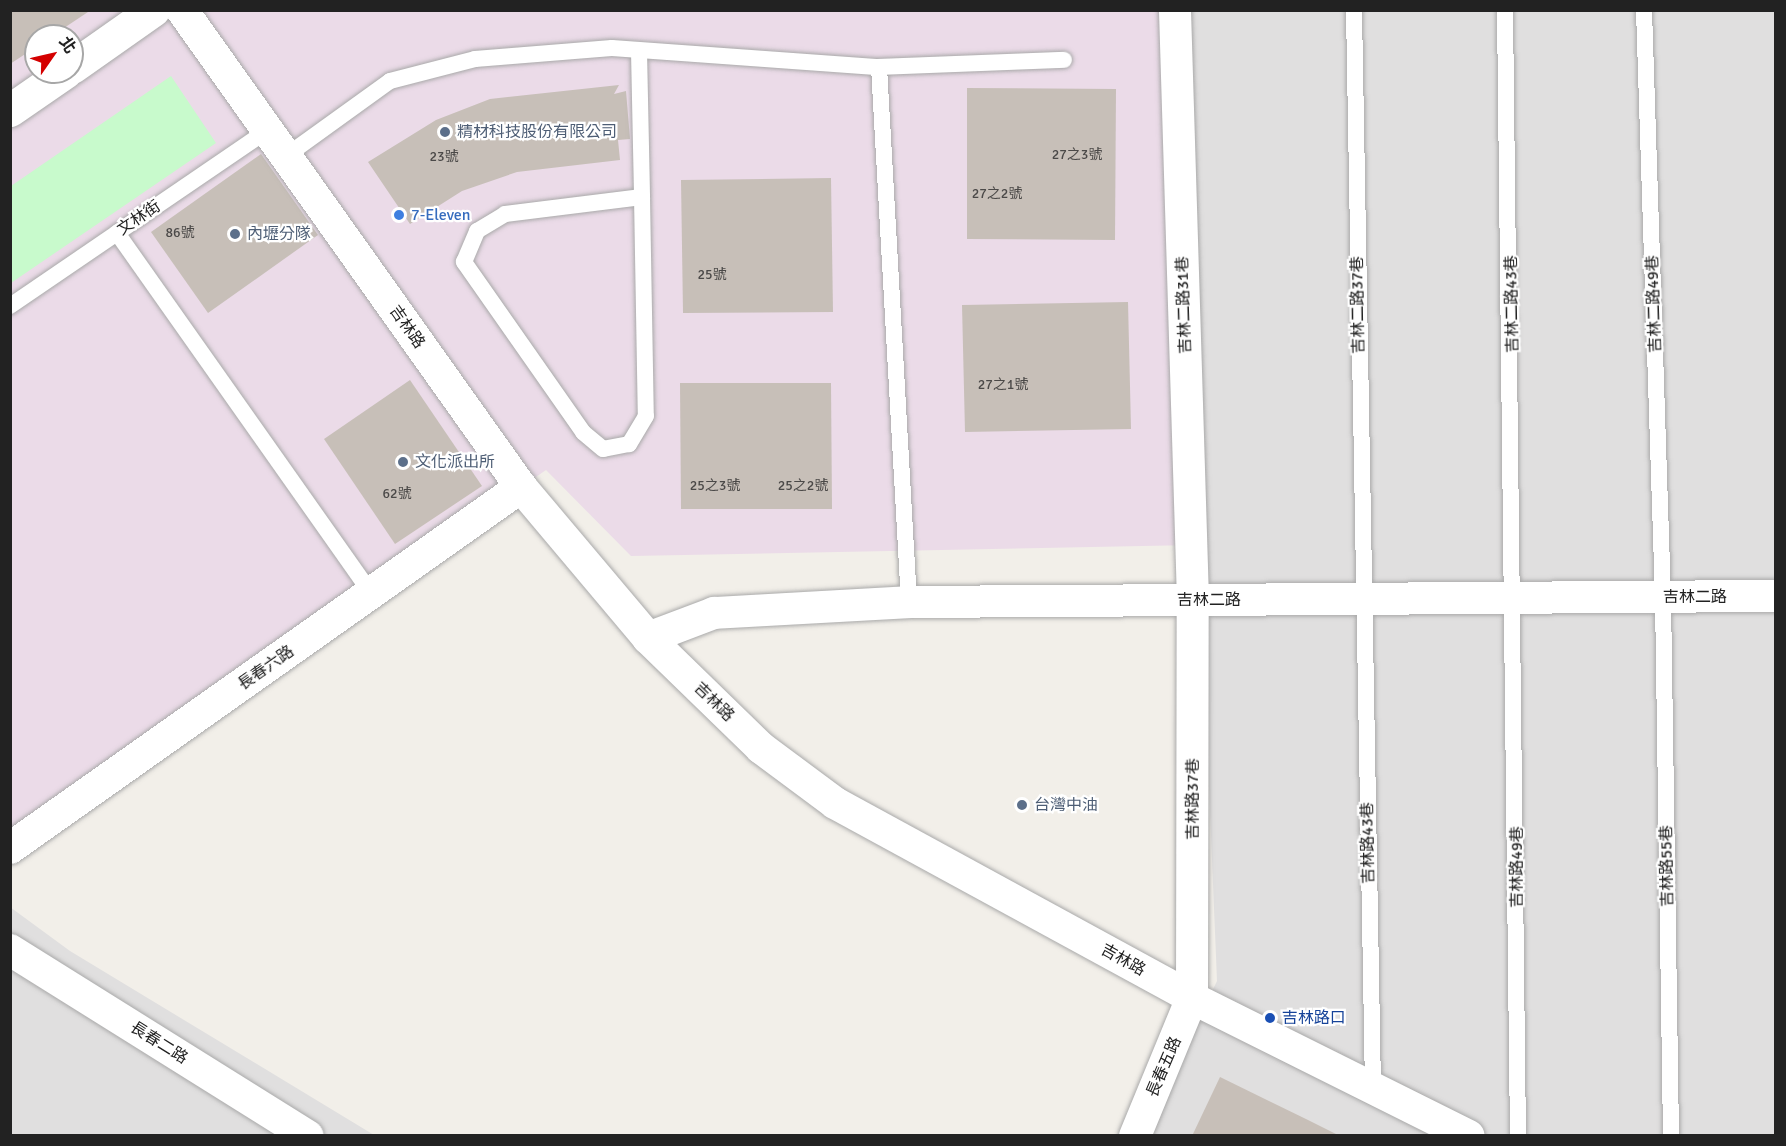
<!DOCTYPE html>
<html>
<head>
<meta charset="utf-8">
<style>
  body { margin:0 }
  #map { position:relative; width:1786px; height:1146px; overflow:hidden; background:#f2efe9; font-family:Signika,"Noto Sans TC",sans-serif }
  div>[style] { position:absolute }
  .residential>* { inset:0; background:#e0dfdf }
  .industrial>* { inset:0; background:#ebdbe8 }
  .park>* { inset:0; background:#c8facc }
  .building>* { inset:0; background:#c7bfb8 }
  .roads { filter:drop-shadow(0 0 2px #a9a9a9) drop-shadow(0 0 2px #a9a9a9) }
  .service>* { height:16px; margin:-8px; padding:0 8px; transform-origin:8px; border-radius:8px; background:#fff }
  .minor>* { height:32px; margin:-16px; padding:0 16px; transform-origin:16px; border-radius:16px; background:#fff }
  .tertiary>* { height:33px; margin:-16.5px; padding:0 16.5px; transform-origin:16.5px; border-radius:16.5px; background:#fff }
  .dots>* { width:16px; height:16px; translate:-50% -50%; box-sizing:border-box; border:3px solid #fff; border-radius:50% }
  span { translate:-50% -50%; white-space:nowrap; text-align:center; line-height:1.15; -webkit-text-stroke:4.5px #fff; paint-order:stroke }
  .number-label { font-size:14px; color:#4b4948 }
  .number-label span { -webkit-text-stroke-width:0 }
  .service-label { font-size:16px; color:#4e5e75 }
  .left { translate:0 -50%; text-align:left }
  .shop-label { font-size:16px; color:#366cbe }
  .street-label { font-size:16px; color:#222 }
  .transit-label { font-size:16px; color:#164399 }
  .frame { position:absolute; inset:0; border:12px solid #222; pointer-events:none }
  .north { position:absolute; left:24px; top:24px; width:60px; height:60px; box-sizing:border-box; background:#fff; border:2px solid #a7a7a7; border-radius:50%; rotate:56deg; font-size:16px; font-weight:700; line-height:24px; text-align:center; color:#222 }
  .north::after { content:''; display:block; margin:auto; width:21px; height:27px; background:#d40000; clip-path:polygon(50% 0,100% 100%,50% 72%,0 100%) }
</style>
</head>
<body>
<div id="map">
  <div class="residential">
    <i style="clip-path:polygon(1177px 11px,1775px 11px,1775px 1135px,1142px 1136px,1217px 981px)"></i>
    <i style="clip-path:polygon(10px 907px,70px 951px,374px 1135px,11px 1135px)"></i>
  </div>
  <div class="industrial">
    <i style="clip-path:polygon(evenodd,11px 11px,1191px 11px,1193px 545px,631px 556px,546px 470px,11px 841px,11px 11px,36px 36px,72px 36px,72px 72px,36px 72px,36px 36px)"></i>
  </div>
  <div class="park">
    <i style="clip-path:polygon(171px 76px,216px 143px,11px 283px,11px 186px)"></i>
  </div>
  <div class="building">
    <i style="clip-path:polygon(10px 10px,87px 10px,88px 12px,52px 36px,36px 36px,36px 47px,10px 64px)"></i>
    <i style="clip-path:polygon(619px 85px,614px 94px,626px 91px,630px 139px,618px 140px,620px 160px,517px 172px,462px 191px,410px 224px,368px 162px,436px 120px,490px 99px)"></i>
    <i style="clip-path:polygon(967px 88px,1116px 89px,1115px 240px,967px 239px)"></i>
    <i style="clip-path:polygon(261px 154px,318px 235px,208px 313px,151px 232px)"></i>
    <i style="clip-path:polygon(831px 178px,833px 312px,683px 313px,681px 180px)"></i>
    <i style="clip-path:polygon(1128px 302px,1131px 429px,965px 432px,962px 305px)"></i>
    <i style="clip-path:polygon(410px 380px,482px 486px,395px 544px,324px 439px)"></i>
    <i style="clip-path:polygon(680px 383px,831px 383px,832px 509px,681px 509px)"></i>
    <i style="clip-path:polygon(1220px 1077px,1308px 1120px,1340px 1136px,1192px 1136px)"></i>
  </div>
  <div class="roads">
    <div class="service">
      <i style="left:1354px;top:10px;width:1076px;rotate:88.99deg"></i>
      <i style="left:1505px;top:10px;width:1126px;rotate:89.34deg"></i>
      <i style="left:1644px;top:10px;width:587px;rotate:88.15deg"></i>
      <i style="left:1663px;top:597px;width:539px;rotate:89.15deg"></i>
      <i style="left:639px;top:51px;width:146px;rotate:88.8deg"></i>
      <i style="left:642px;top:197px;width:219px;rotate:89deg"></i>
      <i style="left:646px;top:416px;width:33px;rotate:121deg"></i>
      <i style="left:629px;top:444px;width:26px;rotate:169deg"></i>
      <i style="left:603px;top:449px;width:26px;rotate:-140deg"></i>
      <i style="left:583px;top:432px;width:208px;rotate:-125deg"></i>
      <i style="left:464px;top:262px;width:34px;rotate:-67deg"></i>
      <i style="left:477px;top:231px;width:33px;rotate:-31deg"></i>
      <i style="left:505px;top:214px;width:138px;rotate:-7.1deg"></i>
      <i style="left:879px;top:67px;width:185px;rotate:-2.2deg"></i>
      <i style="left:286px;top:156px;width:128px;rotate:-35.8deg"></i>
      <i style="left:390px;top:81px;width:88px;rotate:-14.5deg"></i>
      <i style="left:475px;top:59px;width:137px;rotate:-4.6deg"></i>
      <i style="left:612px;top:48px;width:268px;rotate:4.1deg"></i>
      <i style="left:879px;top:67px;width:536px;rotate:86.79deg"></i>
      <i style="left:117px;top:233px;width:441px;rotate:54.8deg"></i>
      <i style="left:10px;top:306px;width:312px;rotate:-34.3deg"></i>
    </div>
    <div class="minor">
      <i style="left:182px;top:10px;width:585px;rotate:54.6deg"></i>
      <i style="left:521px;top:487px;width:197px;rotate:49.9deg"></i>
      <i style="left:648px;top:638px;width:158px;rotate:44.2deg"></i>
      <i style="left:761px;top:748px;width:92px;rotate:36.6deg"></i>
      <i style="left:835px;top:803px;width:407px;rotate:28.6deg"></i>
      <i style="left:1192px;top:998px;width:309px;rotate:26.5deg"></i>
      <i style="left:648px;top:638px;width:71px;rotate:-20.7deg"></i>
      <i style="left:714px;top:613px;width:195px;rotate:-3.2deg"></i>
      <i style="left:909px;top:602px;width:867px;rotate:-0.4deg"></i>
      <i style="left:10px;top:848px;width:626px;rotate:-35.24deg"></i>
      <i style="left:10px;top:950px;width:351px;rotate:32deg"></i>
      <i style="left:1135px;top:1136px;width:149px;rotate:-67.6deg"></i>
      <i style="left:1192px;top:998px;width:398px;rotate:-89.9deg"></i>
      <i style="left:1193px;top:600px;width:590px;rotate:-91.75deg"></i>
    </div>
    <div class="tertiary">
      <i style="left:72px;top:67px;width:99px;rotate:-35.1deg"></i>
      <i style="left:10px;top:110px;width:67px;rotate:-34.6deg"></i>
    </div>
  </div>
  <div class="dots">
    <i style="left:445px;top:132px;background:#5c6f8a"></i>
    <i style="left:399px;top:215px;background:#3f7fe0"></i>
    <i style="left:235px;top:234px;background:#5c6f8a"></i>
    <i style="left:403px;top:462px;background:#5c6f8a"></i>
    <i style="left:1022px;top:805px;background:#5c6f8a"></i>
    <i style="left:1270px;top:1018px;background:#1a4fb4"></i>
  </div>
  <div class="number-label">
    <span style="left:1077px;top:155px">27之3號</span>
    <span style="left:444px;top:157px">23號</span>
    <span style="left:997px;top:194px">27之2號</span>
    <span style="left:180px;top:233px">86號</span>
    <span style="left:712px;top:275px">25號</span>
    <span style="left:1003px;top:385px">27之1號</span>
    <span style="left:715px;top:486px">25之3號</span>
    <span style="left:803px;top:486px">25之2號</span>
    <span style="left:397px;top:494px">62號</span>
  </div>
  <div class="service-label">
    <span class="left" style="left:457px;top:132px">精材科技股份有限公司</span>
    <span class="left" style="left:247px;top:234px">內壢分隊</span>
    <span class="left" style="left:415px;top:462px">文化派出所</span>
    <span class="left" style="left:1034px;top:805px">台灣中油</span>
  </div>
  <div class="shop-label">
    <span class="left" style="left:411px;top:215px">7-Eleven</span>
  </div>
  <div class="street-label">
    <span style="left:139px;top:218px;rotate:-34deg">文林街</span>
    <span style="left:1512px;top:304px;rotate:-91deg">吉林二路43巷</span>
    <span style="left:1654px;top:304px;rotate:-92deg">吉林二路49巷</span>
    <span style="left:1184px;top:305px;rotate:-92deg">吉林二路31巷</span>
    <span style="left:1358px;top:305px;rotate:-91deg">吉林二路37巷</span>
    <span style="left:407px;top:327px;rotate:55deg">吉林路</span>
    <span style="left:1695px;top:597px">吉林二路</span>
    <span style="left:1209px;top:600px">吉林二路</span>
    <span style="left:266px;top:668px;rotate:-35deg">長春六路</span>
    <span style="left:714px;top:702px;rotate:44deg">吉林路</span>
    <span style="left:1193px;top:799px;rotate:-90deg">吉林路37巷</span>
    <span style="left:1368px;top:843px;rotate:-91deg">吉林路43巷</span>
    <span style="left:1667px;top:866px;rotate:-91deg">吉林路55巷</span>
    <span style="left:1517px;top:867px;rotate:-90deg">吉林路49巷</span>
    <span style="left:1123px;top:960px;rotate:29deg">吉林路</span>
    <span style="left:159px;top:1043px;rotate:32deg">長春二路</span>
    <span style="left:1164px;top:1067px;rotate:-67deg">長春五路</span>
  </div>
  <div class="transit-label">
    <span class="left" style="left:1282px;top:1018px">吉林路口</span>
  </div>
  <div class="frame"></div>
  <div class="north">北</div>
</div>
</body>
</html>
